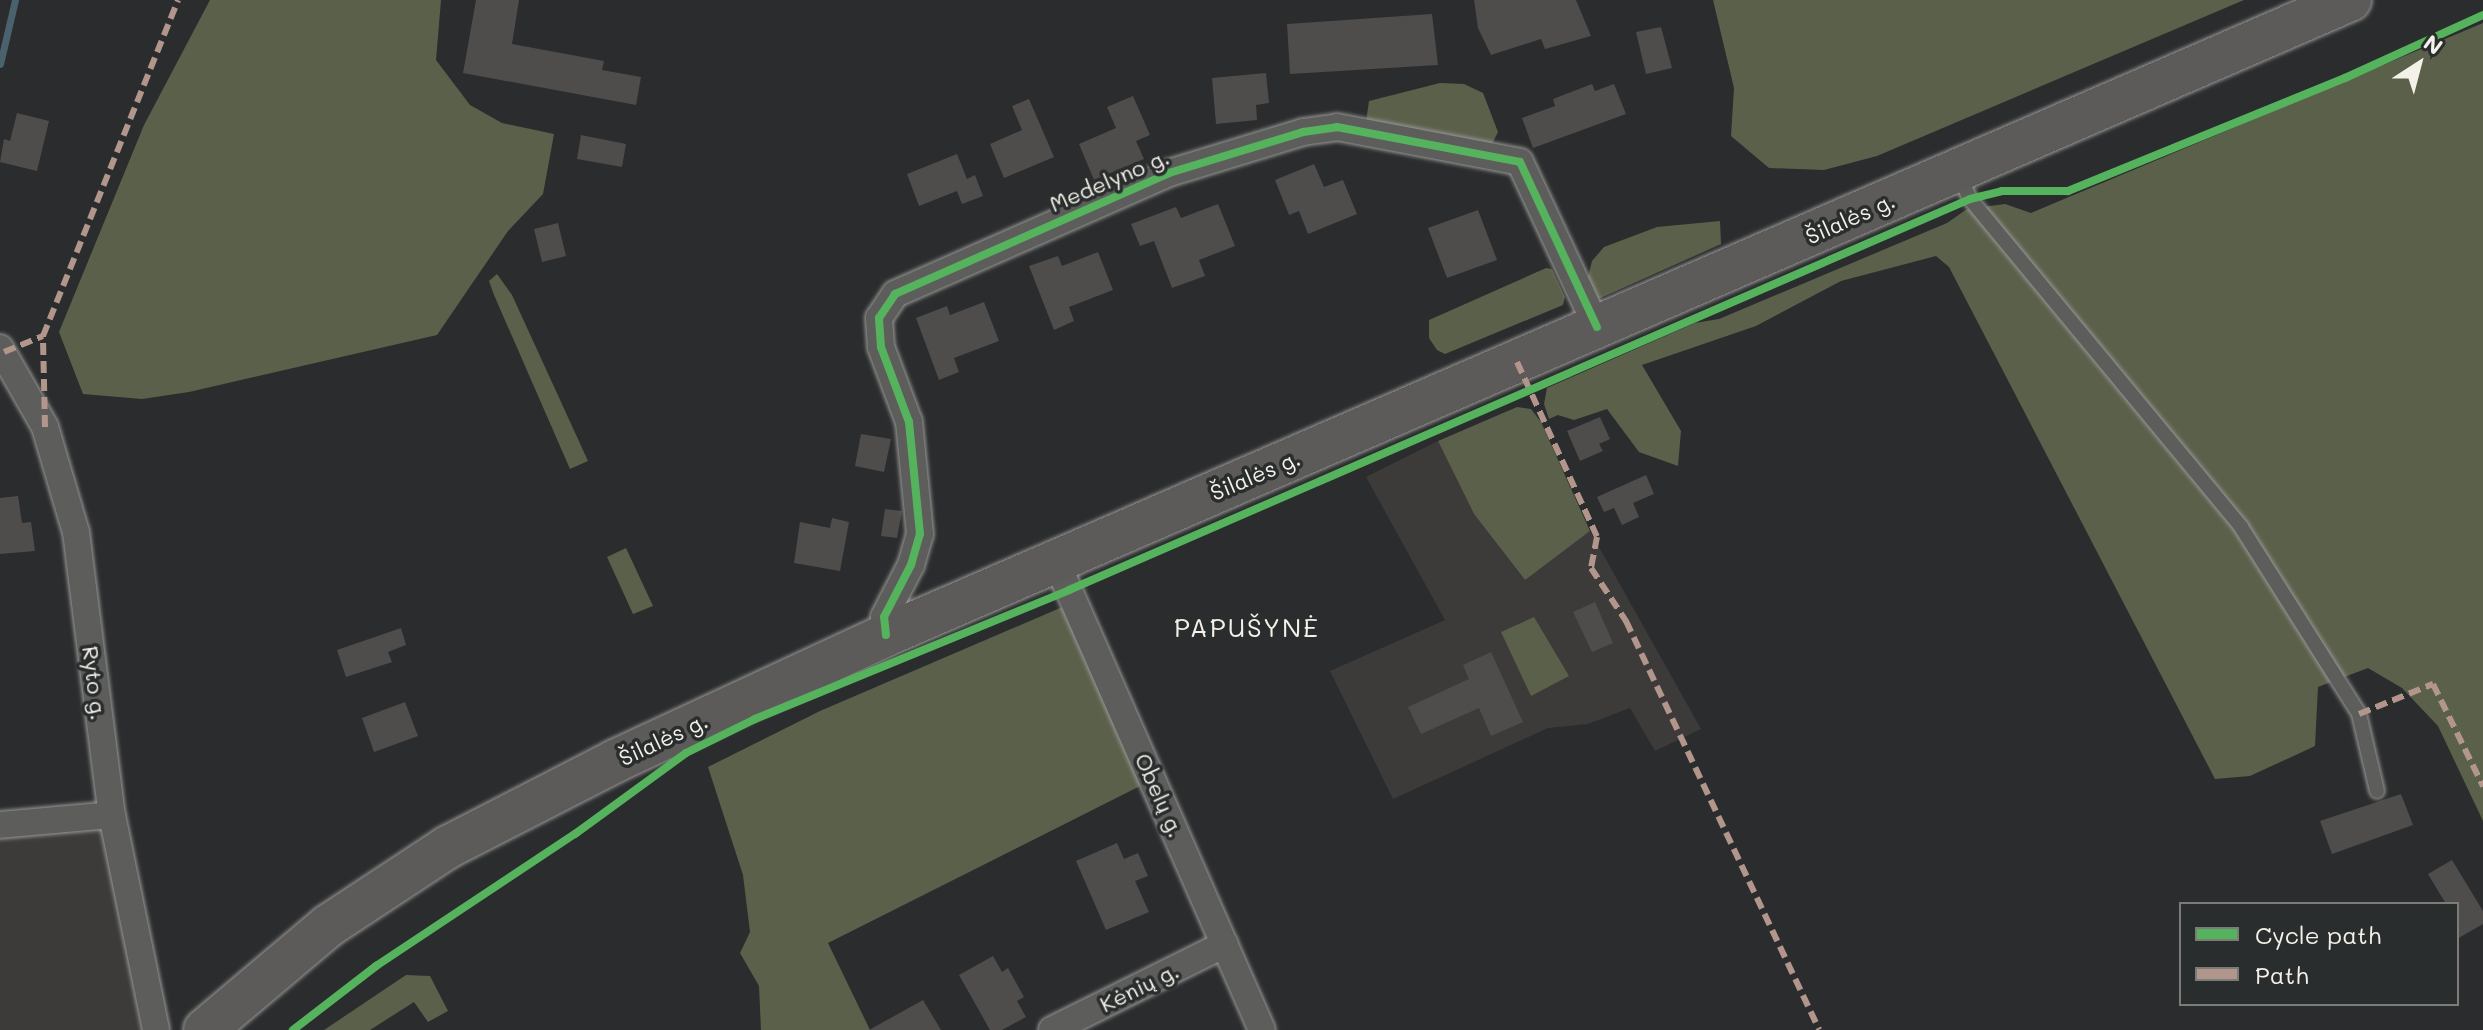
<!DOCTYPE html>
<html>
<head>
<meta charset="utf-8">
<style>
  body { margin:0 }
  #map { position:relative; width:2483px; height:1030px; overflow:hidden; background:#2b2c2d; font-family:Mali,sans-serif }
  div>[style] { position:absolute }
  .built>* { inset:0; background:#3d3a3a }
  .green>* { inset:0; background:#5b604a }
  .stream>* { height:7px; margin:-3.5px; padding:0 3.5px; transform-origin:3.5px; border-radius:3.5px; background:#4a626c }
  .building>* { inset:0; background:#4f4c4c }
  .roads { filter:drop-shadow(0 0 2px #979796) drop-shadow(0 0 2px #979796) }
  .service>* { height:14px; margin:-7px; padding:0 7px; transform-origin:7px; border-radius:7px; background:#5d5d5c }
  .minor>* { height:26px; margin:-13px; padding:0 13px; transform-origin:13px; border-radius:13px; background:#5d5d5c }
  .primary>* { height:42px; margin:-21px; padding:0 21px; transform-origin:21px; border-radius:21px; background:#5c5b59 }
  .quiet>* { height:6px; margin-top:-3px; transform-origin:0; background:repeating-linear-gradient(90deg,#b2968c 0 12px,transparent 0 18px) }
  .cycleway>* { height:8px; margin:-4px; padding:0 4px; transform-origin:4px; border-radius:4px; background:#56b35d }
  span { translate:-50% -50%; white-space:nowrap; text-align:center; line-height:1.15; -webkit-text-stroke:7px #2a2d2e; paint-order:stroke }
  .street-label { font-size:22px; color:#f4f1e8 }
  .quarter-label { font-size:26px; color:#f4f1e8; letter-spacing:2px }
  .legend { position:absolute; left:2179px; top:902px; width:280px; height:104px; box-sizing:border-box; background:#2a2d2e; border:2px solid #7b7b78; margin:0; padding:10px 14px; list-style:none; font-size:24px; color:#f4f1e8 }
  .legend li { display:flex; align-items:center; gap:16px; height:40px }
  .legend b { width:40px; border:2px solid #7b7b78 }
  .north { position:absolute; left:2379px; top:24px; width:80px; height:80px; -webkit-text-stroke:6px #2a2d2e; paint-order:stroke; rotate:36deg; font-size:22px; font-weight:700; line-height:32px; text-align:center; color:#f4f1e8 }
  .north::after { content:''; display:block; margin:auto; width:28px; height:36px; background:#f4f1e8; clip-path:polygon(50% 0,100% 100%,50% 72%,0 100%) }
</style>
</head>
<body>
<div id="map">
  <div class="built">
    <i style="clip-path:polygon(1438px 441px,1474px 514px,1524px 579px,1590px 531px,1701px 729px,1655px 751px,1630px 708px,1588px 724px,1548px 728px,1393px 799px,1330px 671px,1445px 620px,1366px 477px)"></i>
    <i style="clip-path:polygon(101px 816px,142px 1030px,0 1030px,0 825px)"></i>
  </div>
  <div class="green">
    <i style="clip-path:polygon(210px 0,441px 0,436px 60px,470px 105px,502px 123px,554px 134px,543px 194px,508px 231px,437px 335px,189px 392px,142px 399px,83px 394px,59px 332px,144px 125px)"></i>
    <i style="clip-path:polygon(1713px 0,2244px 0,1877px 156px,1824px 170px,1769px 168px,1731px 136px,1734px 88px)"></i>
    <i style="clip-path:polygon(2483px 23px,2483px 821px,2438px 726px,2402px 688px,2368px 668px,2318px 687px,2315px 746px,2250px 776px,2215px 779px,1949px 267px,1936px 256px,1841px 281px,1756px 326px,1642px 365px,1681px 431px,1678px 466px,1639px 452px,1607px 409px,1574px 420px,1558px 415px,1549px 419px,1544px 404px,1547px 388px,1695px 323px,1719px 319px,1947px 223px,1967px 209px,2005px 204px,2031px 213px)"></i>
    <i style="clip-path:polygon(1440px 83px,1464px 84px,1483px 93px,1498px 132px,1491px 146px,1366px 122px,1369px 101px)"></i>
    <i style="clip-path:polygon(1720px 221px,1721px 244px,1598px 299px,1587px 281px,1592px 261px,1604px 247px,1657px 227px)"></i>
    <i style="clip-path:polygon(1546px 268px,1552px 269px,1565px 297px,1563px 305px,1445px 354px,1437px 350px,1429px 338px,1429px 320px)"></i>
    <i style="clip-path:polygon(497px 274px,512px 295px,588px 461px,570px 469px,494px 295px,489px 281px)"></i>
    <i style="clip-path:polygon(1517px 407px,1531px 409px,1541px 422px,1590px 531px,1525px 580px,1474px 514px,1438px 441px)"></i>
    <i style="clip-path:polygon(626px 548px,653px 606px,633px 614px,607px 557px)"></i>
    <i style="clip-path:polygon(1074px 602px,1154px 779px,828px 943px,870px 1030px,761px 1030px,759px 986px,740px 953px,750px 932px,743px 875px,708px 767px,820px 711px)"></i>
    <i style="clip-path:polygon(1534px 617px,1569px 676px,1531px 696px,1501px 632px)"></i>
    <i style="clip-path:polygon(406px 975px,430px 976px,448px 1011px,428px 1022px,414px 1002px,370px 1030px,324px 1030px)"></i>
  </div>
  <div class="stream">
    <i style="left:0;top:64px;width:66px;rotate:-76.8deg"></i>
  </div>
  <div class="building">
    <i style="clip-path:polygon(476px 0,519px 0,512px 44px,604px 61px,602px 70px,641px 77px,636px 105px,463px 73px)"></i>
    <i style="clip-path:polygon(1474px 0,1576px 0,1591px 36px,1545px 49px,1541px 39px,1491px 55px,1478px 28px)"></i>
    <i style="clip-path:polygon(1432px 14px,1438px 65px,1290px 74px,1287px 24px)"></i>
    <i style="clip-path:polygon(1661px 27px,1672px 68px,1646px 74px,1636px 32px)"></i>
    <i style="clip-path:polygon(1266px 73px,1269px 103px,1256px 105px,1257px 120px,1216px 124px,1212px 78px)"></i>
    <i style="clip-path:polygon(1592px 84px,1595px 91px,1614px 84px,1626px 114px,1533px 148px,1522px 118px,1555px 106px,1553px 99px)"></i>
    <i style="clip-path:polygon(1133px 96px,1150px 135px,1136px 141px,1144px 159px,1094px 180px,1079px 144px,1116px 128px,1107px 107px)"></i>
    <i style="clip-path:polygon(1029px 99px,1054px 157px,1004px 178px,990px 144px,1022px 130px,1012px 106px)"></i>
    <i style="clip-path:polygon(17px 113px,49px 121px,37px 171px,0 162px,4px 139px,10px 141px)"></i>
    <i style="clip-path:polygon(581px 135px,626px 144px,622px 167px,577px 159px)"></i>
    <i style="clip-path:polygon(957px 154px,967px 179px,975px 175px,983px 196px,962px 204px,957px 191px,919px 206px,907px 174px)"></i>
    <i style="clip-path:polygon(1314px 164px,1324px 187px,1343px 180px,1357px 214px,1308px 234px,1299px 211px,1289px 215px,1275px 180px)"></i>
    <i style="clip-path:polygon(1218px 204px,1235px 246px,1199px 260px,1205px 276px,1172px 288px,1154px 241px,1140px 246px,1131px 224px,1176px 207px,1181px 218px)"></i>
    <i style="clip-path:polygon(1478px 210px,1497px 260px,1447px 278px,1428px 228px)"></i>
    <i style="clip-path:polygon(558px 223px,566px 256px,542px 262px,534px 229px)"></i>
    <i style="clip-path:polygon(1098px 252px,1113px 290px,1069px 307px,1074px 321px,1054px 330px,1029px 266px,1058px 256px,1062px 266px)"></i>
    <i style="clip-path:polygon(984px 302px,999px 341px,954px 358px,959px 372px,939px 380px,916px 318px,947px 306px,950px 315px)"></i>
    <i style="clip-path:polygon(1600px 417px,1610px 439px,1599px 444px,1603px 451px,1580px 461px,1567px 431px)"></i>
    <i style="clip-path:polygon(861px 434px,891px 439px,884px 472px,855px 466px)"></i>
    <i style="clip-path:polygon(1646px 475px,1654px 494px,1633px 503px,1639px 517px,1622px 525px,1614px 508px,1604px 512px,1597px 497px)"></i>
    <i style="clip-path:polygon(18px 496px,22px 523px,31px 522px,35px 551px,0 554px,0 498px)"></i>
    <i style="clip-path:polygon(885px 509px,902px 511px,897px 538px,881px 536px)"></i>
    <i style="clip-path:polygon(832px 518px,849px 522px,840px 571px,794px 563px,800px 522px,830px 528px)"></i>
    <i style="clip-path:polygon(1595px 602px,1613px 643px,1592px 652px,1573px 612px)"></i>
    <i style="clip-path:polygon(401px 628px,406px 645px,388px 652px,392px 662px,346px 677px,337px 650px)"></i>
    <i style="clip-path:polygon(1491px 652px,1523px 722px,1491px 736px,1479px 708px,1421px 734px,1408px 707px,1469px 679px,1463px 665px)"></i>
    <i style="clip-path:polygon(405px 702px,418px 736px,374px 752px,362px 718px)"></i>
    <i style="clip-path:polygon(2401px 794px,2413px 825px,2332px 854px,2320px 821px)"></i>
    <i style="clip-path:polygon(1117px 843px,1124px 859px,1138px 853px,1148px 876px,1135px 881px,1149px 912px,1106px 930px,1076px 861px)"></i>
    <i style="clip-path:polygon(2452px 860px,2483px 911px,2483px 924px,2457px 939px,2457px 904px,2446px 904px,2428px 874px)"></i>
    <i style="clip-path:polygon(993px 956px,1002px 972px,1008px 968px,1024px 997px,1017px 1001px,1026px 1017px,1002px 1030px,990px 1030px,959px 975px)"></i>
    <i style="clip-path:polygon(923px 1000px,941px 1030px,869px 1030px)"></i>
  </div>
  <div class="roads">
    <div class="service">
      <i style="left:1957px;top:172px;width:30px;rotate:64deg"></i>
      <i style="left:1970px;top:199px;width:425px;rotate:50.4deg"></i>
      <i style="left:2241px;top:527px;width:221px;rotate:57.7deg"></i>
      <i style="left:2359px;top:714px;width:79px;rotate:76.8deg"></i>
    </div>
    <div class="minor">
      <i style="left:0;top:348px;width:91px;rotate:60.3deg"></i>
      <i style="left:45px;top:427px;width:109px;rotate:73.6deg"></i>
      <i style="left:76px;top:532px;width:285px;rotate:82.8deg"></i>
      <i style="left:112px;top:815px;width:219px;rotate:78.4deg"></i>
      <i style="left:1056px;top:561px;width:512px;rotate:66.29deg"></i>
      <i style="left:886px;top:635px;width:18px;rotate:-96deg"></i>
      <i style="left:884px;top:617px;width:59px;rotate:-62.6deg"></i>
      <i style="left:911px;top:565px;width:32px;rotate:-74deg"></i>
      <i style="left:920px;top:534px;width:113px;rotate:-95.6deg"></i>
      <i style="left:909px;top:422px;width:80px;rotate:-110.5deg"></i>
      <i style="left:881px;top:347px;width:29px;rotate:-94deg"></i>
      <i style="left:879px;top:318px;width:29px;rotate:-56deg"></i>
      <i style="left:895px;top:294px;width:300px;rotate:-23.8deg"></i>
      <i style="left:1169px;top:173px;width:140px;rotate:-17deg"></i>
      <i style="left:1303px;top:132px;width:34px;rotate:-8deg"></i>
      <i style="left:1337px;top:127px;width:186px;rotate:10.8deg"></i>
      <i style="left:1520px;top:162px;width:182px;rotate:65deg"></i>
      <i style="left:0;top:825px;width:112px;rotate:-5.1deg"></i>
      <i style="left:1052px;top:1030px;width:193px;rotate:-26.4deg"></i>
    </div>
    <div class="primary">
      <i style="left:205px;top:1030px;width:161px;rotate:-40.2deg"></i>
      <i style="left:328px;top:926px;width:144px;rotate:-33.4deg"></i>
      <i style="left:448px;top:847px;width:188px;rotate:-27.2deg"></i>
      <i style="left:615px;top:761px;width:299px;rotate:-24.9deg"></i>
      <i style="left:886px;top:635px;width:1596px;rotate:-23.45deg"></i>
    </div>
  </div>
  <div class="quiet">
    <i style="left:4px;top:352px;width:42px;rotate:-22.3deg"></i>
    <i style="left:1517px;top:362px;width:192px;rotate:65.4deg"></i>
    <i style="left:1597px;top:537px;width:32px;rotate:101deg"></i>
    <i style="left:1591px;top:568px;width:64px;rotate:56.6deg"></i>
    <i style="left:1626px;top:621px;width:452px;rotate:64.7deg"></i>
    <i style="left:45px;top:427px;width:91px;rotate:-91.3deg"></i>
    <i style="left:43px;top:336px;width:362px;rotate:-68.1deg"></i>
    <i style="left:2359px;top:714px;width:80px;rotate:-22.1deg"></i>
    <i style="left:2433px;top:684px;width:114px;rotate:63.9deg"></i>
  </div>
  <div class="cycleway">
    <i style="left:886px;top:635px;width:18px;rotate:-96deg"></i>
    <i style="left:884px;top:617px;width:59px;rotate:-62.6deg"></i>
    <i style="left:911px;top:565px;width:32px;rotate:-74deg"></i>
    <i style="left:920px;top:534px;width:113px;rotate:-95.6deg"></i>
    <i style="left:909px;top:422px;width:80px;rotate:-110.5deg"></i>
    <i style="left:881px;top:347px;width:29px;rotate:-94deg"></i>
    <i style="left:879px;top:318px;width:29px;rotate:-56deg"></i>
    <i style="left:895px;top:294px;width:300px;rotate:-23.8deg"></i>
    <i style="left:1169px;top:173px;width:140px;rotate:-17deg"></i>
    <i style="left:1303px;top:132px;width:34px;rotate:-8deg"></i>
    <i style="left:1337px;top:127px;width:186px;rotate:10.8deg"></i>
    <i style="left:1520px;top:162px;width:182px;rotate:65deg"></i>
    <i style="left:293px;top:1030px;width:105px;rotate:-37.6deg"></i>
    <i style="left:376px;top:966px;width:239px;rotate:-33.6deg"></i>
    <i style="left:575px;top:834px;width:137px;rotate:-36.1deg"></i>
    <i style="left:686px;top:753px;width:77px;rotate:-26.2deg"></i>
    <i style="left:755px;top:719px;width:339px;rotate:-22.3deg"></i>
    <i style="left:1069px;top:590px;width:982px;rotate:-23.46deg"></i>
    <i style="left:1970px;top:199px;width:33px;rotate:-14deg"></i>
    <i style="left:2002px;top:191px;width:66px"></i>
    <i style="left:2068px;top:191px;width:299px;rotate:-22.2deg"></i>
    <i style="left:2345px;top:78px;width:152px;rotate:-24.5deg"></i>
  </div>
  <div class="street-label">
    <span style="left:1109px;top:180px;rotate:-23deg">Medelyno g.</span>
    <span style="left:1850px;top:218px;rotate:-24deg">Šilalės g.</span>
    <span style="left:1255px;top:475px;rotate:-23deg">Šilalės g.</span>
    <span style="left:95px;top:683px;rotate:83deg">Ryto g.</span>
    <span style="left:663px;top:739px;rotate:-25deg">Šilalės g.</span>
    <span style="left:1160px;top:795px;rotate:66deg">Obelų g.</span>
    <span style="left:1139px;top:987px;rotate:-26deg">Kėnių g.</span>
  </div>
  <div class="quarter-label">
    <span style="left:1247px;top:628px">PAPUŠYNĖ</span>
  </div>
  <ul class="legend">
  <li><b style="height:10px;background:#56b35d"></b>Cycle path</li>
  <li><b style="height:10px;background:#b2968c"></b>Path</li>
  </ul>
  <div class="north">N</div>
</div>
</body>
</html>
